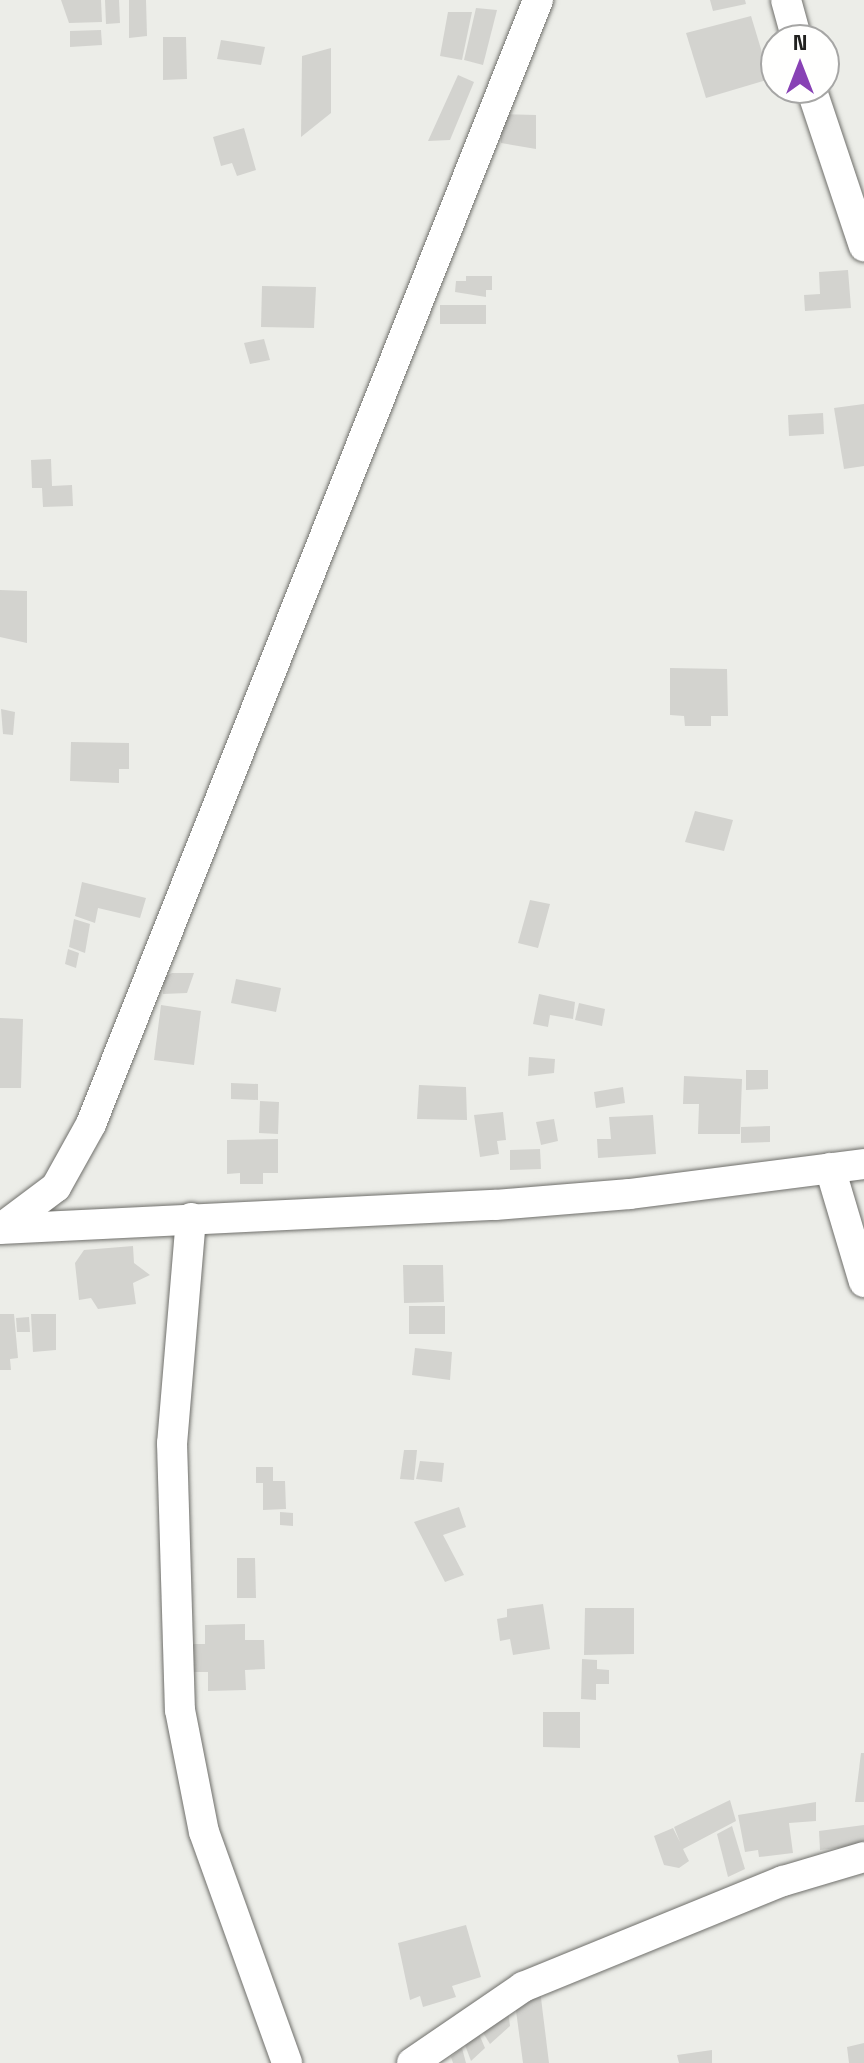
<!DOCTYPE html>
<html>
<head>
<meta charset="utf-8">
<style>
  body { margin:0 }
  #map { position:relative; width:864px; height:2063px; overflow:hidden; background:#ecede8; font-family:"Space Grotesk",sans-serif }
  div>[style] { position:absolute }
  .building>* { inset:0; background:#d3d3cf }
  .roads { filter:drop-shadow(0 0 2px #6f6f6b) drop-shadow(0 0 2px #6f6f6b) }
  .minor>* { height:30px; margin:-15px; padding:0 15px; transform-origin:15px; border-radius:15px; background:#fff }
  span { translate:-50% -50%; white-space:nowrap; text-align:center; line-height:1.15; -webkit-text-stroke:7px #fffffe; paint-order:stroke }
  .north { position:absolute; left:760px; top:24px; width:80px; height:80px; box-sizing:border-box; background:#fffffe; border:2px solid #a6a6a5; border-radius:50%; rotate:0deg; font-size:22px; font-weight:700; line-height:32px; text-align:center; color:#21211f }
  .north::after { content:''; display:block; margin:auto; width:28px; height:36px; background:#8842b5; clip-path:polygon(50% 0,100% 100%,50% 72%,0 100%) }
</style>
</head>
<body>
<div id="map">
  <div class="building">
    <i style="clip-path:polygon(61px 0,101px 0,102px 22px,69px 23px)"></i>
    <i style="clip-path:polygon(105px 0,119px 0,120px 23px,106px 24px)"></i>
    <i style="clip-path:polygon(129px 0,146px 0,147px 36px,129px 38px)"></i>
    <i style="clip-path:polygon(710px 0,745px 0,746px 4px,713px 11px)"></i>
    <i style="clip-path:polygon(476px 8px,497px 10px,483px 65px,464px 60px)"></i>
    <i style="clip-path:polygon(448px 12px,472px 12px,462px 60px,440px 56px)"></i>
    <i style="clip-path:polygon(751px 16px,770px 79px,706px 98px,686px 33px)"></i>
    <i style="clip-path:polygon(101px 30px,102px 45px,70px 47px,70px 31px)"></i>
    <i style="clip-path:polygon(163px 37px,186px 37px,187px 79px,163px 80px)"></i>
    <i style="clip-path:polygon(221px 40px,265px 47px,261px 65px,217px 59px)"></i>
    <i style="clip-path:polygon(331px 48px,331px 113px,301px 137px,302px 56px)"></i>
    <i style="clip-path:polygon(458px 75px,474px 82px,450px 140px,428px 141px)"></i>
    <i style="clip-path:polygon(501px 114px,536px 115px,536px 149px,501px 143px)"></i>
    <i style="clip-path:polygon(244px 128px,256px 170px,237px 176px,232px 163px,221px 166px,213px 137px)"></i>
    <i style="clip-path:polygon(848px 270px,851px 308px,805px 311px,804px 295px,820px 294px,819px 272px)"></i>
    <i style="clip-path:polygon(466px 276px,492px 276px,492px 290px,486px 290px,486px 297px,455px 292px,456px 281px,466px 281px)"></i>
    <i style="clip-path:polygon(262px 286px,316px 287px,314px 328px,261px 327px)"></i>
    <i style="clip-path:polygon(440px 305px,486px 305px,486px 324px,440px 324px)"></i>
    <i style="clip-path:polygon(264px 339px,270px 360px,250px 364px,244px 343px)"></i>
    <i style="clip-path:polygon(864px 404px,864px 466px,844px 469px,834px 408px)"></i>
    <i style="clip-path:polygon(823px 413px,824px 434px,789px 436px,788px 415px)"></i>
    <i style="clip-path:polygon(51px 459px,52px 486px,72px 485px,73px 506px,43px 507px,42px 488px,32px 488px,31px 460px)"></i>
    <i style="clip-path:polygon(0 590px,27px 591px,27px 643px,0 637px)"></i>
    <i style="clip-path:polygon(670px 668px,727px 669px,728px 716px,711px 716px,711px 726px,685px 726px,684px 716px,670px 715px)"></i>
    <i style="clip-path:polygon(1px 709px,15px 712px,13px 735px,3px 734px)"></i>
    <i style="clip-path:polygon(71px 742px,129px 743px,129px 769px,119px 769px,119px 783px,70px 781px)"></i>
    <i style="clip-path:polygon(695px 811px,733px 820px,724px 851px,685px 842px)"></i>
    <i style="clip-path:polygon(82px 882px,146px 898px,140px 918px,98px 908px,95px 923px,75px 916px)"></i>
    <i style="clip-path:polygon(530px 900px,550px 904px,538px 948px,518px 943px)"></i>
    <i style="clip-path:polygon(74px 919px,90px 924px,85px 953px,69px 947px)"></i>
    <i style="clip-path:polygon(68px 949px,79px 953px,76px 968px,65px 964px)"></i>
    <i style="clip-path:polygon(172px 973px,194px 973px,187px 993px,163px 994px,164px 977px)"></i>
    <i style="clip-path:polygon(236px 979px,281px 988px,276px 1012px,231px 1003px)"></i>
    <i style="clip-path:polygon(539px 994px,575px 1002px,573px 1019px,550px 1015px,548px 1027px,533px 1024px)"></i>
    <i style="clip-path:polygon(579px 1003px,605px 1009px,602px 1026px,575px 1020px)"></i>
    <i style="clip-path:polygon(161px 1005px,201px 1011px,194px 1065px,154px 1060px)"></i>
    <i style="clip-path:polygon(0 1018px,23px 1019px,21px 1088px,0 1088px)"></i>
    <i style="clip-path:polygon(529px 1057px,555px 1059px,554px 1073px,528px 1076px)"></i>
    <i style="clip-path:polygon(746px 1070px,768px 1070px,768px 1089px,746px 1090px)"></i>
    <i style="clip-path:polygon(684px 1076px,742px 1079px,740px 1134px,698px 1134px,699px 1104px,683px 1104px)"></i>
    <i style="clip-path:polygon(231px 1083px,258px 1084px,258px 1100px,231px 1099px)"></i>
    <i style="clip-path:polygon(419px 1085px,466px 1087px,467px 1120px,417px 1119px)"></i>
    <i style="clip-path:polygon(623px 1087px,625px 1103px,596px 1108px,594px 1092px)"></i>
    <i style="clip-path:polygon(260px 1101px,279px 1102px,278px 1134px,259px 1133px)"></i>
    <i style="clip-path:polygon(503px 1112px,506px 1140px,497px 1141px,499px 1154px,480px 1157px,474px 1115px)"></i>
    <i style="clip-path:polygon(653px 1115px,656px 1154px,598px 1158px,597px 1139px,611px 1139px,609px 1117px)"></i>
    <i style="clip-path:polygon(554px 1119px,558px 1141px,541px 1145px,536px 1122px)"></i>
    <i style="clip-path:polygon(770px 1126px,770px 1142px,741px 1143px,741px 1127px)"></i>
    <i style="clip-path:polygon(278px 1139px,278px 1173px,263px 1173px,263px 1184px,240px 1184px,240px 1173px,227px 1174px,227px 1140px)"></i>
    <i style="clip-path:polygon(540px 1149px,541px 1169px,510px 1170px,510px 1150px)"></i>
    <i style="clip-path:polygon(133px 1246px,134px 1263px,150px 1275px,133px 1283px,136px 1304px,98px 1309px,91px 1298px,79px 1300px,75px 1263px,84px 1250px)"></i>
    <i style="clip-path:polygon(403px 1265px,443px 1265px,444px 1302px,404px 1303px)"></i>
    <i style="clip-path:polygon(409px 1306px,445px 1306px,445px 1334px,409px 1334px)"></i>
    <i style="clip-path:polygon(0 1314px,14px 1314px,18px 1358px,10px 1359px,11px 1370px,0 1370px)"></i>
    <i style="clip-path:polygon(31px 1314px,56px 1314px,56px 1350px,33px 1352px)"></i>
    <i style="clip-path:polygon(29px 1317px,30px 1332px,17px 1332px,16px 1318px)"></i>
    <i style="clip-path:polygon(415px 1348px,452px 1352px,450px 1380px,412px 1375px)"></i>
    <i style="clip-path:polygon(404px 1450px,417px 1450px,414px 1480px,400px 1479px)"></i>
    <i style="clip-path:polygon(420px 1461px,444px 1463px,442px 1482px,416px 1479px)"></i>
    <i style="clip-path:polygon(256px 1467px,273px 1467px,273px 1481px,285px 1481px,286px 1509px,263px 1510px,263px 1483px,256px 1483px)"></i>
    <i style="clip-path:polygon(459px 1507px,466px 1527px,443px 1535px,464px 1575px,445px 1582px,414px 1522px)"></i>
    <i style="clip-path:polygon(280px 1512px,293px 1513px,293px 1526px,280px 1525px)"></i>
    <i style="clip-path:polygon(237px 1558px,255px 1558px,256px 1598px,237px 1598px)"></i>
    <i style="clip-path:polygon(543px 1604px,550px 1649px,513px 1655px,510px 1639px,500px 1641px,497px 1619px,507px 1617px,507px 1609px)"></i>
    <i style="clip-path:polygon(585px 1608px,634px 1608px,634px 1654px,584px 1655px)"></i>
    <i style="clip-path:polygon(245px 1624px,245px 1640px,264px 1640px,265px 1669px,245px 1670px,246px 1690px,208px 1691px,208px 1672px,192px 1672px,192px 1644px,205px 1644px,205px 1625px)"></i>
    <i style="clip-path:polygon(582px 1659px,597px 1660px,597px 1669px,609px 1670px,609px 1684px,596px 1684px,596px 1700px,581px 1699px)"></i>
    <i style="clip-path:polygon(543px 1712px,580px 1712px,580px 1748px,543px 1747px)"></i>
    <i style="clip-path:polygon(861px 1753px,864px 1753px,864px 1802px,855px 1802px)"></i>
    <i style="clip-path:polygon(730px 1800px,736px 1821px,683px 1849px,689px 1861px,679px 1868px,664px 1865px,654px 1836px,673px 1828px,680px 1842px,674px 1827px)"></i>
    <i style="clip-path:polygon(816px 1802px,816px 1821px,789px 1823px,793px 1853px,759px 1857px,758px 1850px,745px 1852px,738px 1815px)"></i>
    <i style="clip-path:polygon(864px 1825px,864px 1845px,820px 1850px,819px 1831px)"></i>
    <i style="clip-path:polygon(732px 1826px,745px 1869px,728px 1877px,717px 1834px)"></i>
    <i style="clip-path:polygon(466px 1925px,481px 1977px,452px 1986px,456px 1997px,423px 2007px,420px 1996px,410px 2000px,398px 1943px)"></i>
    <i style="clip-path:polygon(540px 1990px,549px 2063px,523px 2063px,515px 2003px)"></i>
    <i style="clip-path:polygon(508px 2010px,510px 2026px,490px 2044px,482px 2031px)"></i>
    <i style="clip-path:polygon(479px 2034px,485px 2048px,471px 2061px,465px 2045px)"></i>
    <i style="clip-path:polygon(864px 2043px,864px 2063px,849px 2063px,847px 2047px)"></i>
    <i style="clip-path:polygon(462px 2048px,466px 2063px,453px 2063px,451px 2057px)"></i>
    <i style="clip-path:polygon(712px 2050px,712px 2063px,679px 2063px,677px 2055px)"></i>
  </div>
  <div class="roads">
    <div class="minor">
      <i style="left:786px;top:0;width:41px;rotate:74.6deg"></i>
      <i style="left:811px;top:88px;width:167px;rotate:71.5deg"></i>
      <i style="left:830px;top:1168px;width:119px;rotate:73.4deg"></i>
      <i style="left:191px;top:1218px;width:226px;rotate:94.8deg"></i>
      <i style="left:172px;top:1443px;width:267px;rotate:88.3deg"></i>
      <i style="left:180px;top:1710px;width:124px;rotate:78.9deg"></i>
      <i style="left:204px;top:1832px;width:245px;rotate:70.2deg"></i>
      <i style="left:0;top:1229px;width:70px;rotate:-36.9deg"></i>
      <i style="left:56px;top:1187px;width:72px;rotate:-60.9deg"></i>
      <i style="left:91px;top:1124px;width:1210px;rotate:-68.31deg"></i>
      <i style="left:0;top:1229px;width:496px;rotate:-2.8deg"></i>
      <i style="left:495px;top:1205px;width:135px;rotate:-4.7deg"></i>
      <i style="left:630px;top:1194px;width:236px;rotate:-7.3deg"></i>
      <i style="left:412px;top:2063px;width:135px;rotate:-34.4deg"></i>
      <i style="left:523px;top:1987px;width:281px;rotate:-22.2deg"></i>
      <i style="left:783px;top:1881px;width:84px;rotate:-16.5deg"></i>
    </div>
  </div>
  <div class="north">N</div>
</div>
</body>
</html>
